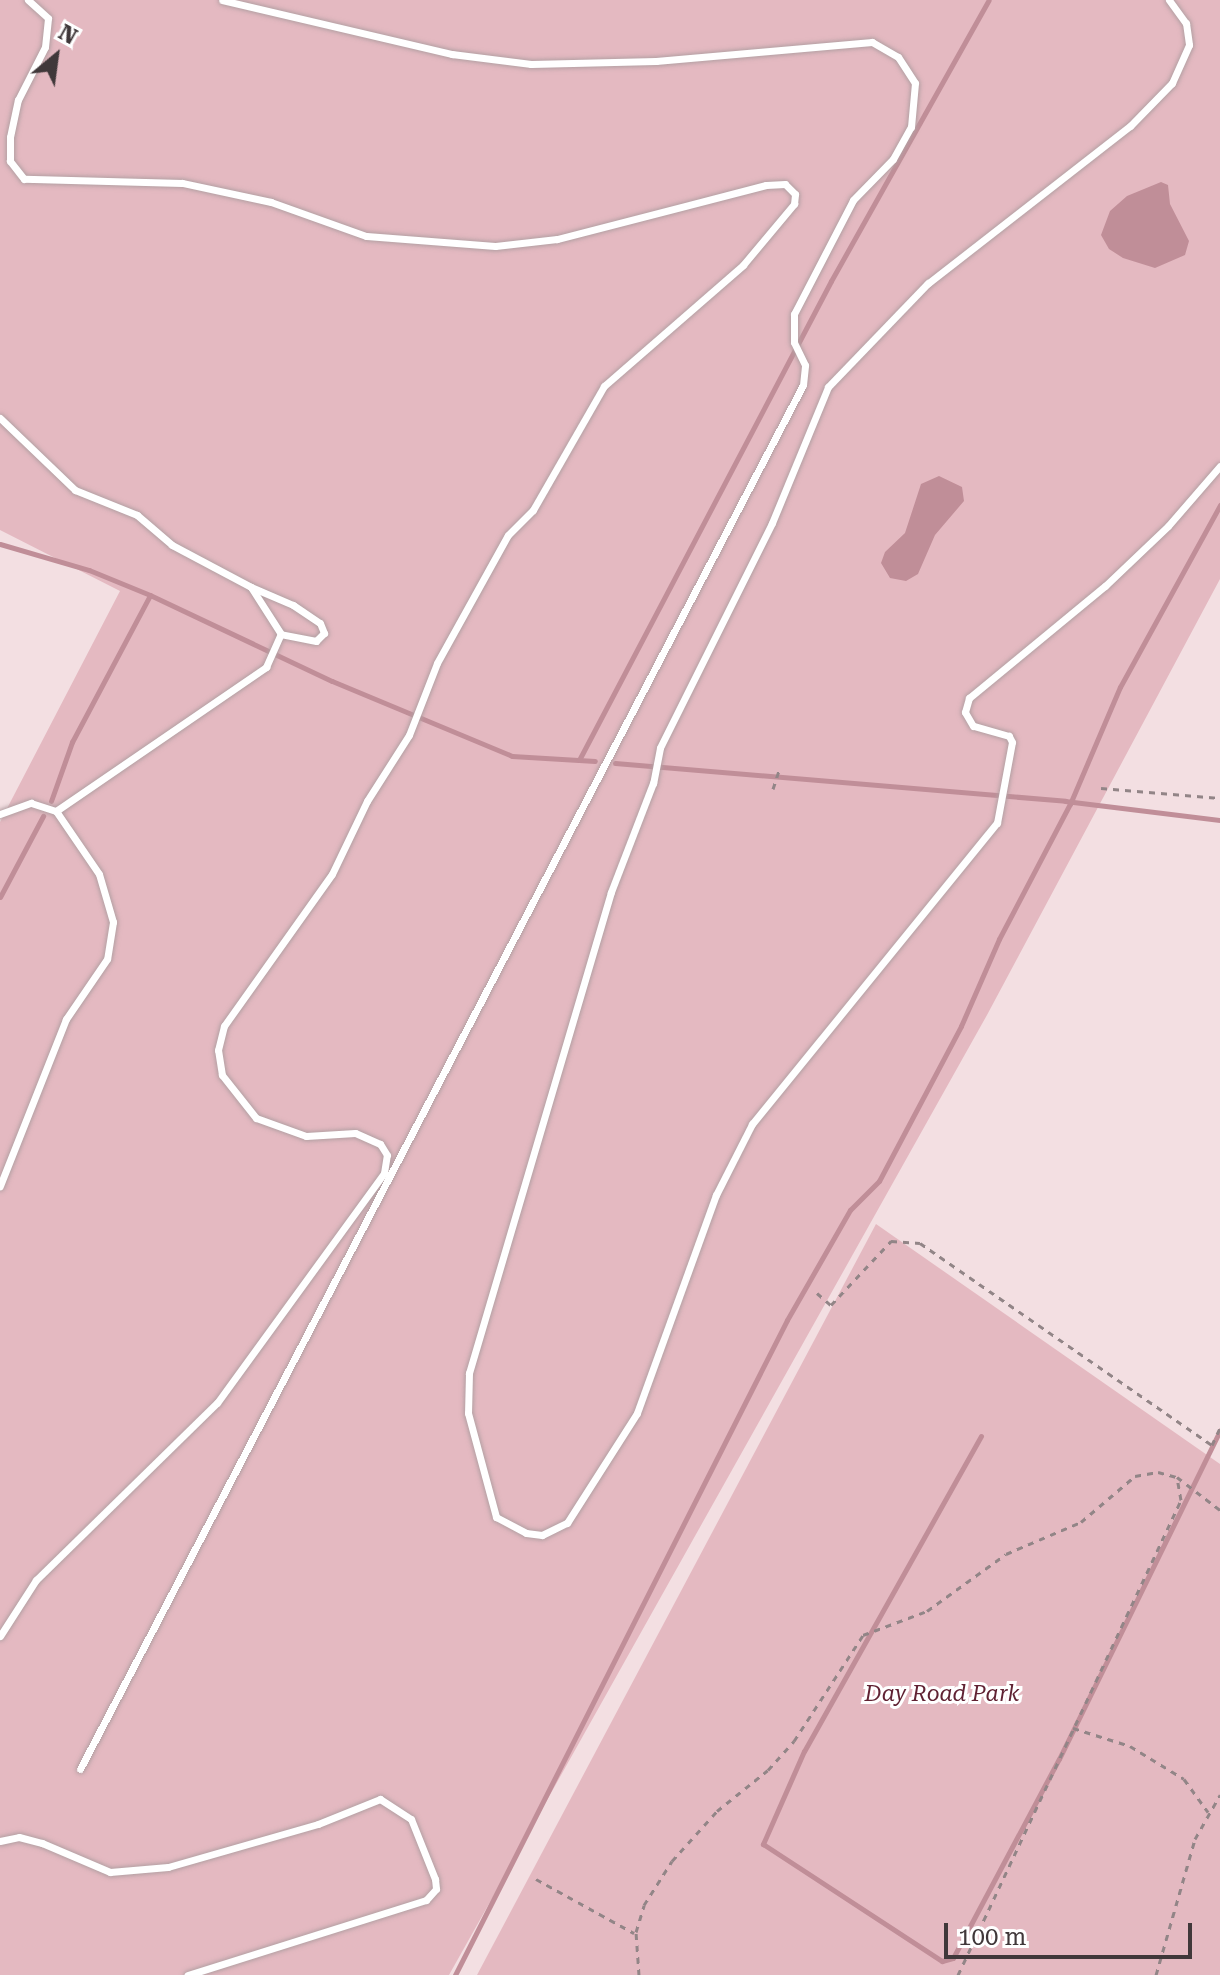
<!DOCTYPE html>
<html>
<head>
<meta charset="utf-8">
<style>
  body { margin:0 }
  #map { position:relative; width:1220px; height:1975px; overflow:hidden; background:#f3dfe2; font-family:"Roboto Serif",serif }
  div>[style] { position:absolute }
  .green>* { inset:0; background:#e4b9c1 }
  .water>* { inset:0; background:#c08e98 }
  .stream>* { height:5px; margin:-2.5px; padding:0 2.5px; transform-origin:2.5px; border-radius:2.5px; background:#c08e98 }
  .path>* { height:3px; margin-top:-1.5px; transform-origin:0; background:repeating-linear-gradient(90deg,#928587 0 6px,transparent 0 12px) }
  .roads { filter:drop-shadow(0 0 2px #b3a0a3) drop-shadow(0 0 2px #b3a0a3) }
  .service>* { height:7px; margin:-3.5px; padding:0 3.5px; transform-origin:3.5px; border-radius:3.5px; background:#fff }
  span { translate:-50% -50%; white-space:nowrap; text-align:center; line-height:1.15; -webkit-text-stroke:6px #fff; paint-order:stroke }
  .park-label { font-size:22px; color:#602233; font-style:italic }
  .north { position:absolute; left:16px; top:16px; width:80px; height:80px; -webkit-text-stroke:6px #fff; paint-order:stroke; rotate:29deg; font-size:22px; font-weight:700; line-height:32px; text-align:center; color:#40383a }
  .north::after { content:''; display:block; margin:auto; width:28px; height:36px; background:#40383a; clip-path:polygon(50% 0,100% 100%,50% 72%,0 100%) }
  .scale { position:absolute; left:944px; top:1923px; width:248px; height:36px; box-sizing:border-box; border:4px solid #40383a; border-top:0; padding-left:10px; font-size:24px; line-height:28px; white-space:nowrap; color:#40383a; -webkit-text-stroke:6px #fff; paint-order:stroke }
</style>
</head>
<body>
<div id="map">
  <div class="green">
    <i style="clip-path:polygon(0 0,1220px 0,1220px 579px,987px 1015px,449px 1975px,0 1975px,0 822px,120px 591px,0 530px)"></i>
    <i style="clip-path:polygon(876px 1224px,1220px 1464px,1220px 1975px,477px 1975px)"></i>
  </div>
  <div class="water">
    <i style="clip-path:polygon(1161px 182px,1168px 185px,1170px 204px,1189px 241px,1185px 255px,1155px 268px,1123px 258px,1109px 249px,1101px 235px,1110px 211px,1127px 196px)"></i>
    <i style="clip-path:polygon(939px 476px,962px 487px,964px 501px,935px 535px,918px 574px,906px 581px,890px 578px,881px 563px,885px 552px,905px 533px,921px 484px)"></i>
  </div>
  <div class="stream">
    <i style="left:0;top:544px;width:93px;rotate:16.3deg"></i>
    <i style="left:89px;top:570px;width:66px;rotate:22.3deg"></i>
    <i style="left:150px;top:595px;width:201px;rotate:25.3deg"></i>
    <i style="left:332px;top:681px;width:195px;rotate:22.6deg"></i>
    <i style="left:512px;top:756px;width:83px;rotate:3.4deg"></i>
    <i style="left:579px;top:760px;width:541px;rotate:-62.25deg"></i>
    <i style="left:831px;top:281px;width:322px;rotate:-60.7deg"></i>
    <i style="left:615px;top:763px;width:452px;rotate:4.8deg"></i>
    <i style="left:1065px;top:801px;width:156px;rotate:7deg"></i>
    <i style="left:51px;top:801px;width:63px;rotate:-70.4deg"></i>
    <i style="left:72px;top:742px;width:166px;rotate:-62deg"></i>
    <i style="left:0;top:897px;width:92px;rotate:-62deg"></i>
    <i style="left:981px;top:1436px;width:361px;rotate:119.3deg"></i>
    <i style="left:804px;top:1751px;width:102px;rotate:113.8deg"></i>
    <i style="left:763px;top:1844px;width:214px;rotate:33.2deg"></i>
    <i style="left:942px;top:1961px;width:11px;rotate:-15deg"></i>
    <i style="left:953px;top:1958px;width:225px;rotate:-62deg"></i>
    <i style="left:1059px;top:1759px;width:366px;rotate:-63.9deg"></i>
    <i style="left:455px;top:1975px;width:734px;rotate:-63.12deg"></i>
    <i style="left:787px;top:1320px;width:127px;rotate:-60.2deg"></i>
    <i style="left:850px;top:1210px;width:41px;rotate:-45deg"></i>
    <i style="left:879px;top:1181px;width:175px;rotate:-62.1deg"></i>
    <i style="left:961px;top:1026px;width:95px;rotate:-66.4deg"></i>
    <i style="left:999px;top:939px;width:153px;rotate:-62.3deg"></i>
    <i style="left:1070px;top:804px;width:127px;rotate:-66.9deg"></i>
    <i style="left:1120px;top:687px;width:208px;rotate:-61.2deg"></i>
  </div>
  <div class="path">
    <i style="left:1101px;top:788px;width:119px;rotate:4.8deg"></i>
    <i style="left:773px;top:789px;width:22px;rotate:-72deg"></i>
    <i style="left:817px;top:1293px;width:18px;rotate:41deg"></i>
    <i style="left:831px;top:1305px;width:88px;rotate:-46.8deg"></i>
    <i style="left:891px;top:1241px;width:29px;rotate:4deg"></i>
    <i style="left:920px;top:1243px;width:355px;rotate:34.7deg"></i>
    <i style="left:1212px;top:1445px;width:19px;rotate:-65deg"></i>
    <i style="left:1073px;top:1728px;width:60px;rotate:17.5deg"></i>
    <i style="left:1130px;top:1746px;width:63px;rotate:31.4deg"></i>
    <i style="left:1184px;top:1779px;width:41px;rotate:54deg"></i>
    <i style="left:536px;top:1879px;width:112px;rotate:28.9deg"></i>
    <i style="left:639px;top:1975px;width:43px;rotate:-94deg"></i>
    <i style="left:636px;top:1932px;width:28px;rotate:-73deg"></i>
    <i style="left:644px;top:1905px;width:52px;rotate:-57.5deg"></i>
    <i style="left:672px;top:1861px;width:67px;rotate:-48deg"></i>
    <i style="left:717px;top:1811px;width:65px;rotate:-38.8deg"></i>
    <i style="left:768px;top:1770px;width:39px;rotate:-48deg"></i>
    <i style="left:794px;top:1741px;width:126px;rotate:-56.9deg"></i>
    <i style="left:863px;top:1635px;width:68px;rotate:-20.6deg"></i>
    <i style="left:927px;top:1611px;width:97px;rotate:-35.8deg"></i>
    <i style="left:1006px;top:1554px;width:82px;rotate:-23.1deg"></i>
    <i style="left:1081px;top:1522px;width:71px;rotate:-40.4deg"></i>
    <i style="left:1135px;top:1476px;width:23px;rotate:-10deg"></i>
    <i style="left:1158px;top:1472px;width:20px;rotate:15deg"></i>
    <i style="left:1177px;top:1477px;width:54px;rotate:37.5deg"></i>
    <i style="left:958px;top:1975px;width:525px;rotate:-64.85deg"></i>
    <i style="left:1181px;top:1500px;width:23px;rotate:-100deg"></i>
    <i style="left:1156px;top:1975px;width:141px;rotate:-74deg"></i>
    <i style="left:1195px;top:1839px;width:51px;rotate:-60.4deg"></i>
  </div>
  <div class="roads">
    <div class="service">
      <i style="left:1169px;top:0;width:29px;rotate:54deg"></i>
      <i style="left:1186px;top:23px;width:22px;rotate:82deg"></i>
      <i style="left:1189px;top:45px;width:42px;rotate:114.1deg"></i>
      <i style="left:1172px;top:83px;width:60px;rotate:134.3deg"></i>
      <i style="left:1130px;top:126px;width:256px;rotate:142.1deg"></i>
      <i style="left:928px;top:283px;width:144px;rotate:133.9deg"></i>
      <i style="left:828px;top:387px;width:147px;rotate:112.4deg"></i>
      <i style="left:772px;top:523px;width:251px;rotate:116.5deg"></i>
      <i style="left:660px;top:748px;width:36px;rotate:101deg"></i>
      <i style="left:653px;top:783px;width:117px;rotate:111.1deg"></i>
      <i style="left:611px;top:892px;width:502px;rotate:106.45deg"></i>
      <i style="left:469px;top:1373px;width:40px;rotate:91.4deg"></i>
      <i style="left:468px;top:1413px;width:108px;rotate:74.9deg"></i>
      <i style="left:496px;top:1517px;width:34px;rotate:28deg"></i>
      <i style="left:526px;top:1533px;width:16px;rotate:7deg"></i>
      <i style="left:542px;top:1535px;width:28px;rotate:-26deg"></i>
      <i style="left:567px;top:1523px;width:130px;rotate:-57.5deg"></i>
      <i style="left:637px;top:1413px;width:232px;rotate:-70.1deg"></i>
      <i style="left:716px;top:1195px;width:80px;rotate:-63.1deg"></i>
      <i style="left:752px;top:1124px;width:388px;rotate:-50.9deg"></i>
      <i style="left:997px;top:823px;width:82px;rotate:-79.5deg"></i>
      <i style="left:1012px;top:742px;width:7px;rotate:-117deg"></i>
      <i style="left:1009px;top:736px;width:37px;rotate:-164deg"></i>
      <i style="left:973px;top:726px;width:16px;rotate:-120deg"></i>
      <i style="left:965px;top:712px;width:15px;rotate:-74deg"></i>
      <i style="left:969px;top:698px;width:176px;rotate:-39.5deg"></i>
      <i style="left:1105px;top:586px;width:87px;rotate:-43.6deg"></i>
      <i style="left:1168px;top:526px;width:79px;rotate:-49.1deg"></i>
      <i style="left:0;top:418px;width:104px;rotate:43.8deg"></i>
      <i style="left:75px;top:490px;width:67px;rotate:22deg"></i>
      <i style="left:137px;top:515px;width:46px;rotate:40.6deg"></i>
      <i style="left:172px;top:545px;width:89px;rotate:28deg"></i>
      <i style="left:56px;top:811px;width:255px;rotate:-34.4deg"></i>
      <i style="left:266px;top:667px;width:36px;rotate:-66deg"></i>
      <i style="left:281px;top:634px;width:56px;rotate:-122.6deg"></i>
      <i style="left:251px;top:587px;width:46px;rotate:23.2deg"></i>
      <i style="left:293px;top:605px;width:32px;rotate:34deg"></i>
      <i style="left:320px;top:623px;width:11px;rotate:68deg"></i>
      <i style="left:324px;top:633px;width:11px;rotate:135deg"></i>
      <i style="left:316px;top:641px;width:36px;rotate:-169deg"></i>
      <i style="left:0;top:814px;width:33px;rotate:-20deg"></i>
      <i style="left:31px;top:803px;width:26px;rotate:18deg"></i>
      <i style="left:56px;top:811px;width:76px;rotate:55.7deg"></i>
      <i style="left:99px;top:874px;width:50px;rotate:73.7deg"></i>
      <i style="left:113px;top:922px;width:37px;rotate:99deg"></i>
      <i style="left:107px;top:959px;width:73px;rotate:124.3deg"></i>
      <i style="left:66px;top:1019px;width:180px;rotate:111.6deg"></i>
      <i style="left:0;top:1636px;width:67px;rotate:-57.3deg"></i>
      <i style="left:36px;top:1580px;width:253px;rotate:-44.4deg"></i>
      <i style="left:217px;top:1403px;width:284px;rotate:-54deg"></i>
      <i style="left:384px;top:1173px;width:18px;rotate:-81deg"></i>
      <i style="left:387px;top:1155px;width:13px;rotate:-122deg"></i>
      <i style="left:380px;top:1144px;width:27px;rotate:-156deg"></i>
      <i style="left:355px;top:1133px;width:49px;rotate:176.5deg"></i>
      <i style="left:306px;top:1136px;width:53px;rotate:-160.2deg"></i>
      <i style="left:256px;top:1118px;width:55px;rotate:-128.3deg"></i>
      <i style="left:222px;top:1075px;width:25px;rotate:-99deg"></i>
      <i style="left:218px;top:1050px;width:25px;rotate:-76deg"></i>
      <i style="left:224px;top:1026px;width:186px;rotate:-54.6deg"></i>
      <i style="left:332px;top:874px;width:81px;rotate:-64.4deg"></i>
      <i style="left:367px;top:801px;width:78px;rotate:-57.5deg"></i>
      <i style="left:409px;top:735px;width:77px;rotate:-68.7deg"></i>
      <i style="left:437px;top:663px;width:146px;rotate:-61deg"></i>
      <i style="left:508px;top:535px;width:35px;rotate:-45deg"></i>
      <i style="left:533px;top:510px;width:143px;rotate:-60.2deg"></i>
      <i style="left:604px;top:386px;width:184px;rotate:-41deg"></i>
      <i style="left:743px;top:265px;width:80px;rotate:-50.1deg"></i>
      <i style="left:794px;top:204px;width:10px;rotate:-84deg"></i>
      <i style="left:795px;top:194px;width:14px;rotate:-135deg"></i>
      <i style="left:785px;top:184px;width:19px;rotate:177deg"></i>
      <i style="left:766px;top:185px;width:216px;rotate:165.5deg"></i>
      <i style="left:557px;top:239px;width:62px;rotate:173.6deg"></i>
      <i style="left:495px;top:246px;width:129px;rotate:-175.6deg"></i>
      <i style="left:366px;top:236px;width:101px;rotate:-160.3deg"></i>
      <i style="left:271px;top:202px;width:91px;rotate:-167.9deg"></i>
      <i style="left:182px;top:183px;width:158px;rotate:-178.5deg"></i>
      <i style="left:24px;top:179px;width:23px;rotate:-128deg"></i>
      <i style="left:10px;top:161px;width:24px;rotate:-90deg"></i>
      <i style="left:10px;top:137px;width:38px;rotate:-78deg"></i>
      <i style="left:18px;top:100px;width:59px;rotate:-63deg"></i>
      <i style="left:45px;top:47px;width:29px;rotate:-84deg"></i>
      <i style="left:48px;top:18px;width:27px;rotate:-138deg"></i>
      <i style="left:80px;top:1769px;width:1561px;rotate:-62.42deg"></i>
      <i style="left:803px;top:385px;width:20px;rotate:-84deg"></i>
      <i style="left:805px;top:365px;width:25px;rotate:-116deg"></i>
      <i style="left:794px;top:342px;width:28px;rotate:-90deg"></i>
      <i style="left:794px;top:314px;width:128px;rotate:-62.6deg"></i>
      <i style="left:853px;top:200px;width:57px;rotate:-45.7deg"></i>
      <i style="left:893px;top:159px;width:37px;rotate:-61deg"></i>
      <i style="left:911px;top:127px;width:44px;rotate:-84.8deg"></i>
      <i style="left:915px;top:83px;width:31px;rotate:-123deg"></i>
      <i style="left:898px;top:57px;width:30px;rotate:-150deg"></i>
      <i style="left:872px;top:42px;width:217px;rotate:175deg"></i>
      <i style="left:656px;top:61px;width:125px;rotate:178.6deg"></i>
      <i style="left:531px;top:64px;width:80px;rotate:-172.8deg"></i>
      <i style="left:452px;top:54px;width:236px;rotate:-166.8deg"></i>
      <i style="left:0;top:1841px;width:19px;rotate:-12deg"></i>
      <i style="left:19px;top:1837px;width:24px;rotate:15deg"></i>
      <i style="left:42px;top:1843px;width:74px;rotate:23.1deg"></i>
      <i style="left:110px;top:1872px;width:58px;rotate:-4.9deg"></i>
      <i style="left:168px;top:1867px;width:156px;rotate:-16deg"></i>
      <i style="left:318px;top:1824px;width:67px;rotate:-22deg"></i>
      <i style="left:380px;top:1799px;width:37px;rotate:33deg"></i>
      <i style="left:411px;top:1819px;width:65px;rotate:68.2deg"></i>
      <i style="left:435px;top:1879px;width:10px;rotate:84deg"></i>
      <i style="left:436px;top:1889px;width:15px;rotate:132deg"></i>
      <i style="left:426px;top:1900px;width:250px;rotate:162.5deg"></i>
    </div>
  </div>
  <div class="park-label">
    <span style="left:942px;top:1694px">Day Road Park</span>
  </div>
  <div class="north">N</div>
  <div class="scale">100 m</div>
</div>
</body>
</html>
